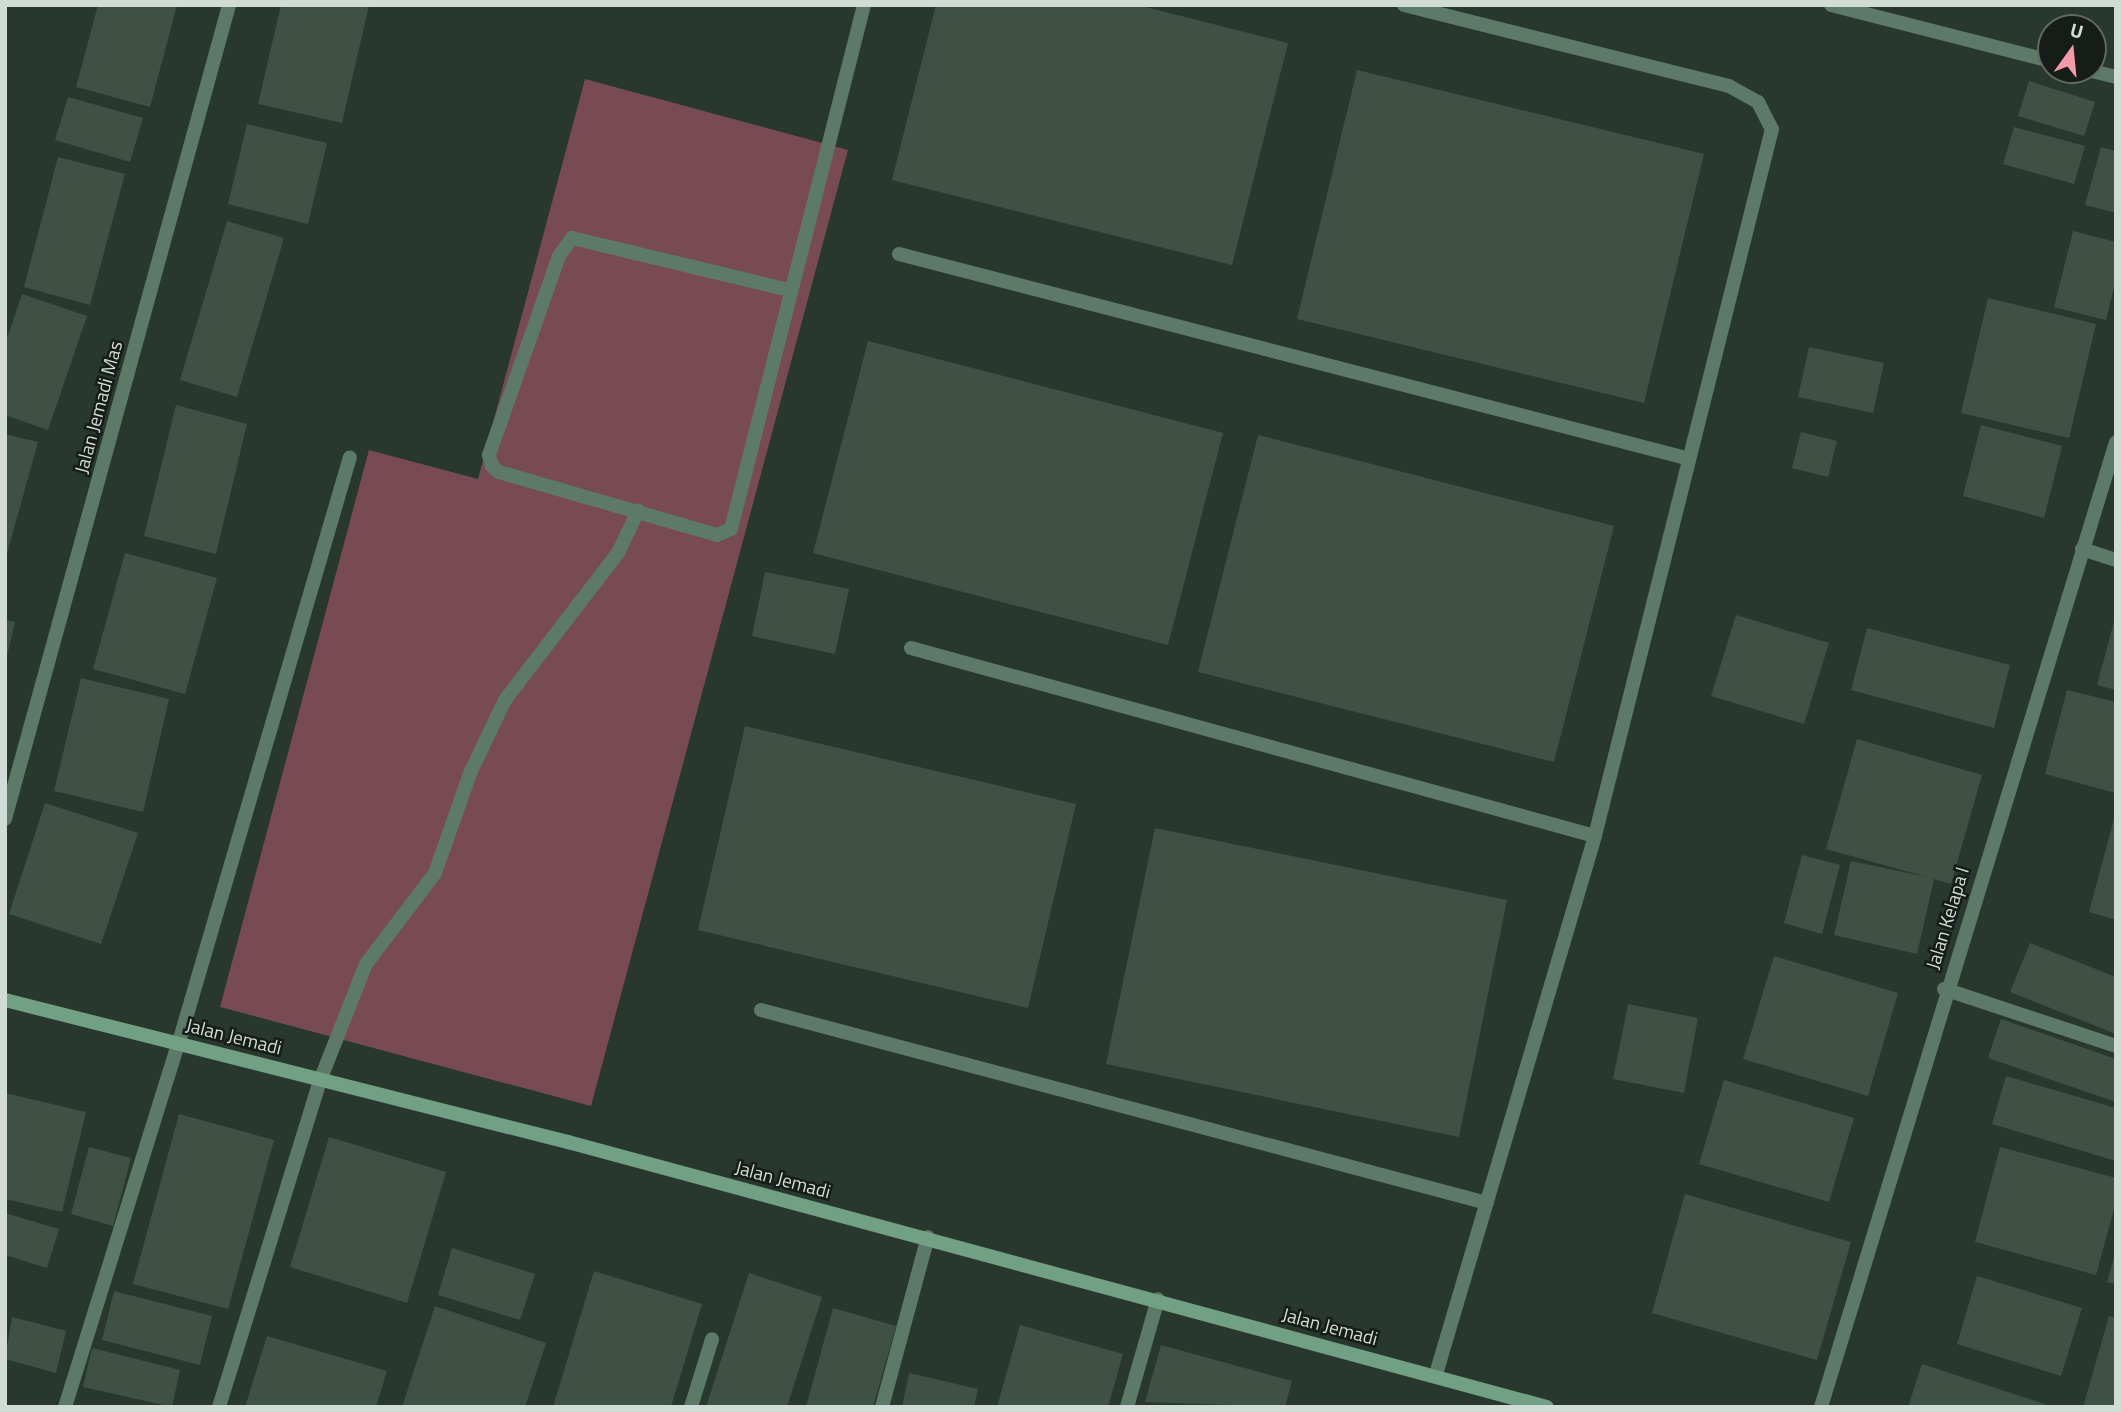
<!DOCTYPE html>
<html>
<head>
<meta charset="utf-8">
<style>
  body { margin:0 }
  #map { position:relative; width:2121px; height:1412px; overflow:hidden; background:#28382e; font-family:"Titillium Web",sans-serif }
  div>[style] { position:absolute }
  .green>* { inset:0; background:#784b53 }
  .building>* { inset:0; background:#3f5045 }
  .lane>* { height:14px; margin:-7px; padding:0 7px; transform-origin:7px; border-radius:7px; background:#5d7967 }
  .street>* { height:14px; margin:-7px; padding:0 7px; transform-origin:7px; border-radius:7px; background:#5d7967 }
  .secondary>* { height:14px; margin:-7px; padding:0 7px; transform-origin:7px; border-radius:7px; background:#72a084 }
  span { translate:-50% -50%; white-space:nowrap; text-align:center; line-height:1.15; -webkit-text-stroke:5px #161d19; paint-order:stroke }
  .street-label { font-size:19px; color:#d2dcd6 }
  .frame { position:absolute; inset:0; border:7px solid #d2dcd6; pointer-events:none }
  .north { position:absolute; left:2037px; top:14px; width:70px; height:70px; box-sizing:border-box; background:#161d19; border:2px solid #616965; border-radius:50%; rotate:15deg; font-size:19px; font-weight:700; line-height:28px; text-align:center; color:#d2dcd6 }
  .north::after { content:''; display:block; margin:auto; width:24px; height:32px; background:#f39aaa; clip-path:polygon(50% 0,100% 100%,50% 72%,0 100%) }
</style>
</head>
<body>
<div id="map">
  <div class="green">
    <i style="clip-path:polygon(585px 79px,848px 150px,591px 1106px,220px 1007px,369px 450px,478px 479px)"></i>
  </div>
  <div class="building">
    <i style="clip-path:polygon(98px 5px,177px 5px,150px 107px,76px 87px)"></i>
    <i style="clip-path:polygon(281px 5px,369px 5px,342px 123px,258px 104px)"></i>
    <i style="clip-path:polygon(936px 5px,1138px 5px,1288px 43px,1232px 265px,892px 180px)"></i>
    <i style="clip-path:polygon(1357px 70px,1704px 154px,1644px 403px,1297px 319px)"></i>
    <i style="clip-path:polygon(2029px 81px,2095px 102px,2084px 136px,2018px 116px)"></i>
    <i style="clip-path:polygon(68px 97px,143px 118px,130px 162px,55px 140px)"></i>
    <i style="clip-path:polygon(247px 124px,327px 143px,308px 224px,228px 204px)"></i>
    <i style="clip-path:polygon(2014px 127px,2085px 146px,2074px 184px,2003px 164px)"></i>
    <i style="clip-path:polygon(2101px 147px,2116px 151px,2116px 213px,2085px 205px)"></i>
    <i style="clip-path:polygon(58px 157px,125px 174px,90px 305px,24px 287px)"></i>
    <i style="clip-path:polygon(227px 221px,284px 238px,237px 397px,180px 380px)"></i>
    <i style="clip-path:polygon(2073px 231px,2116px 242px,2116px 279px,2106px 320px,2054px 307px)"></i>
    <i style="clip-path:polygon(22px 294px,87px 316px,48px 430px,5px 415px,5px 344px)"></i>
    <i style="clip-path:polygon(1988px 298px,2096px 324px,2069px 438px,1961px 413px)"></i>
    <i style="clip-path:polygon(868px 341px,1223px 433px,1168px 645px,813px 553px)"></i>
    <i style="clip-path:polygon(1809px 347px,1884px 363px,1873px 413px,1798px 397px)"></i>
    <i style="clip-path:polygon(176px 405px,247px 424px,216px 554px,144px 536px)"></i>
    <i style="clip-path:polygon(1981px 425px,2062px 446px,2044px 518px,1963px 496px)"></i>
    <i style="clip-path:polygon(1801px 432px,1837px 441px,1828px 477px,1792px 468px)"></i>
    <i style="clip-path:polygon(5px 434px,38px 442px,6px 557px,5px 557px)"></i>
    <i style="clip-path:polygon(1258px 435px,1614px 526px,1554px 762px,1198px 672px)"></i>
    <i style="clip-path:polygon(125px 553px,217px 578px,185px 694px,93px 669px)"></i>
    <i style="clip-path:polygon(765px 572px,849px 589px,835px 654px,752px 636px)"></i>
    <i style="clip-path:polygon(1736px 615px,1829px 643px,1804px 724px,1711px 696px)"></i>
    <i style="clip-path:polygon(2115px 618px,2116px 618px,2116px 690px,2097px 685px)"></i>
    <i style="clip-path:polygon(5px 620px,15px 622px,6px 660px,5px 660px)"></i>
    <i style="clip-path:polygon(1867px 628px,2010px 665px,1994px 728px,1851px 690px)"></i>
    <i style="clip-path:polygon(81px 678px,169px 699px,143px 812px,54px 791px)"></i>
    <i style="clip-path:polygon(2067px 690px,2116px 702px,2116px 793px,2045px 774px)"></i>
    <i style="clip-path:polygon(745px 726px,1076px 804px,1028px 1008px,698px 930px)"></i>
    <i style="clip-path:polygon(1857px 739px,1982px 775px,1951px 884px,1934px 879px,1917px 954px,1834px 935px,1851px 861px,1927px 877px,1826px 849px)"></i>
    <i style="clip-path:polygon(45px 803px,138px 833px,101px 944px,9px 914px)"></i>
    <i style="clip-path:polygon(2115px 815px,2116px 815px,2116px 920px,2089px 912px)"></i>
    <i style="clip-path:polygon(1155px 828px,1507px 900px,1459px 1137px,1106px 1064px)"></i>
    <i style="clip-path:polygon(1802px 855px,1840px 865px,1822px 934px,1784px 923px)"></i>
    <i style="clip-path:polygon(2030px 943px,2116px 977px,2116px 1034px,2010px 992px)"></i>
    <i style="clip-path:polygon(1774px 956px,1898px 993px,1868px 1096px,1743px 1059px)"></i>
    <i style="clip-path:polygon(1628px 1004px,1698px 1018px,1684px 1093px,1613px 1079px)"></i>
    <i style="clip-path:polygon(2001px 1019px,2116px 1059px,2116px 1102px,1988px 1058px)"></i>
    <i style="clip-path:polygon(2006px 1076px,2116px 1108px,2116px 1161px,1992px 1124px)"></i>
    <i style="clip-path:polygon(1724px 1080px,1854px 1118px,1829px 1202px,1699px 1164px)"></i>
    <i style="clip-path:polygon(5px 1093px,86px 1112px,62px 1212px,5px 1199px)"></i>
    <i style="clip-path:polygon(179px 1114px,274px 1140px,228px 1309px,133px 1284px)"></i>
    <i style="clip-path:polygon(329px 1137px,446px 1172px,407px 1303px,290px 1267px)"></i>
    <i style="clip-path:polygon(89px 1147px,131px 1158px,113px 1226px,71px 1214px)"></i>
    <i style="clip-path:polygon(2000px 1147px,2116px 1178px,2116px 1202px,2096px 1275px,1975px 1242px)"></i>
    <i style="clip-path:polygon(1685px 1194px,1851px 1242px,1817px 1360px,1652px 1313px)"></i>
    <i style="clip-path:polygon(5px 1213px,59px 1229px,47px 1268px,5px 1255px)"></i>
    <i style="clip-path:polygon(452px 1248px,535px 1274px,520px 1320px,438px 1295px)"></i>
    <i style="clip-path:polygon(2115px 1254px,2116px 1254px,2116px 1284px,2107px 1282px)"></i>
    <i style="clip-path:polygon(594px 1271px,702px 1304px,671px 1407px,553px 1407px)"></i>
    <i style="clip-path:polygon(749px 1273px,822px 1297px,787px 1407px,706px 1407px)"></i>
    <i style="clip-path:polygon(1977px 1276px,2082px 1308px,2061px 1376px,1957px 1344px)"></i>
    <i style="clip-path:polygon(114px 1291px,212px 1316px,200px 1365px,102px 1340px)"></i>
    <i style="clip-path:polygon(435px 1306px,546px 1343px,525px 1407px,402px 1407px)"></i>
    <i style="clip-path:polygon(833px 1308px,896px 1326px,873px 1407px,806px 1407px)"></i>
    <i style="clip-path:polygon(2109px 1316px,2116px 1318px,2116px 1407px,2083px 1407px)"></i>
    <i style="clip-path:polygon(12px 1317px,66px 1331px,56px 1373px,5px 1359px)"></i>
    <i style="clip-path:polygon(1020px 1325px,1123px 1354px,1108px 1407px,997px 1407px)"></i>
    <i style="clip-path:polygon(267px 1336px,387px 1371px,376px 1407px,245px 1407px)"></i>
    <i style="clip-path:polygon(1161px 1345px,1292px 1381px,1285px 1407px,1145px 1402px)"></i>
    <i style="clip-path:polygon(92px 1348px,180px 1370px,172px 1407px,83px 1387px)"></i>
    <i style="clip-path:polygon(1922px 1364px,2051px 1406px,2051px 1407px,1908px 1407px)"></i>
    <i style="clip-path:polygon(909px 1373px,978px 1389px,974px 1407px,902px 1407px)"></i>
  </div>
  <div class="lane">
    <i style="left:1404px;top:5px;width:335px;rotate:14deg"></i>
    <i style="left:1729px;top:86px;width:33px;rotate:29deg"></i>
    <i style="left:1758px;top:102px;width:30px;rotate:63deg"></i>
    <i style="left:1772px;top:129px;width:729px;rotate:104.06deg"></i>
    <i style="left:1595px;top:836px;width:561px;rotate:106.46deg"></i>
    <i style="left:899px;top:254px;width:813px;rotate:14.53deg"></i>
    <i style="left:789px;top:290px;width:223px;rotate:-166.5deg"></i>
    <i style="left:572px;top:238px;width:22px;rotate:126deg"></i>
    <i style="left:559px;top:256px;width:211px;rotate:109.4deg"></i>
    <i style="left:489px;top:455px;width:11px;rotate:75deg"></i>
    <i style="left:492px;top:466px;width:9px;rotate:41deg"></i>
    <i style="left:499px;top:472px;width:227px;rotate:16.1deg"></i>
    <i style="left:717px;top:535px;width:15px;rotate:-23deg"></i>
    <i style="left:731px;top:529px;width:541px;rotate:-75.76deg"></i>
    <i style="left:911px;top:648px;width:709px;rotate:15.37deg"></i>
    <i style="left:761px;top:1010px;width:751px;rotate:14.89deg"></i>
    <i style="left:179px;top:1042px;width:609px;rotate:-73.71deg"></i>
    <i style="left:321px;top:1078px;width:123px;rotate:-68.5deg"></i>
    <i style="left:366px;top:964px;width:114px;rotate:-52.8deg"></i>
    <i style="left:435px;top:873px;width:108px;rotate:-70.6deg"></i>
    <i style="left:471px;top:771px;width:79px;rotate:-64.4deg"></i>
    <i style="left:505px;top:700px;width:185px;rotate:-52.5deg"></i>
    <i style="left:618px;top:553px;width:47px;rotate:-64.5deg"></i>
  </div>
  <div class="street">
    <i style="left:1831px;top:5px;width:227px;rotate:14.3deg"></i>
    <i style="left:2088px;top:70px;width:29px;rotate:14deg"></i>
    <i style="left:2082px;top:549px;width:36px;rotate:18deg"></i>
    <i style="left:5px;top:819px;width:844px;rotate:-74.61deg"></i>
    <i style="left:1944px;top:989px;width:181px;rotate:18.3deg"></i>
    <i style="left:65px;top:1407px;width:382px;rotate:-72.7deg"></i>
    <i style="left:219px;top:1407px;width:344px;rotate:-72.8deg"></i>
    <i style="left:691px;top:1407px;width:71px;rotate:-72.8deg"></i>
    <i style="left:882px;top:1407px;width:176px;rotate:-74.9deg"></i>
    <i style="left:1127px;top:1407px;width:112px;rotate:-74deg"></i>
    <i style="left:1821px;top:1407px;width:1009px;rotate:-73deg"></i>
  </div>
  <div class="secondary">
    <i style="left:5px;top:1000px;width:581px;rotate:14.16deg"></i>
    <i style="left:568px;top:1142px;width:1014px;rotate:15.15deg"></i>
  </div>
  <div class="street-label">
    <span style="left:98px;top:407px;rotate:-75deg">Jalan Jemadi Mas</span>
    <span style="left:1947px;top:918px;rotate:-73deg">Jalan Kelapa I</span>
    <span style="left:234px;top:1036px;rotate:14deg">Jalan Jemadi</span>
    <span style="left:783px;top:1179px;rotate:15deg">Jalan Jemadi</span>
    <span style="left:1330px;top:1326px;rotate:15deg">Jalan Jemadi</span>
  </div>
  <div class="frame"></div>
  <div class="north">U</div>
</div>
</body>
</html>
